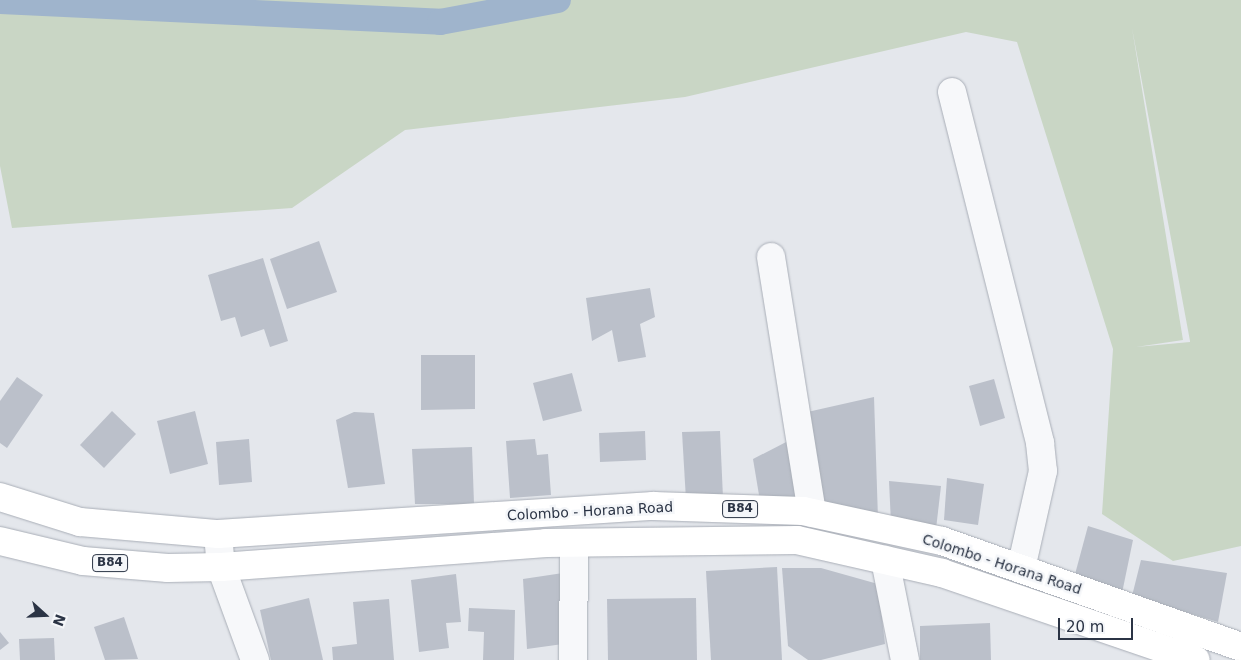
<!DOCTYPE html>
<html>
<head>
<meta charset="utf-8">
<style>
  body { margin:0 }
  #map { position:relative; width:1241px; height:660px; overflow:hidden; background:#e4e7ec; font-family:"DejaVu Sans",sans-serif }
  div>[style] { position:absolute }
  .green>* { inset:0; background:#c9d6c5 }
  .canal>* { height:26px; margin:-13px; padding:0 13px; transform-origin:13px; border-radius:13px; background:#9fb4cc }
  .building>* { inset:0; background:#bbc0ca }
  .roads { filter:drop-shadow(0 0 1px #a9aeb7) drop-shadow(0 0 1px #a9aeb7) }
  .minor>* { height:28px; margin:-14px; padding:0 14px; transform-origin:14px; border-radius:14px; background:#f7f8fa }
  .major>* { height:28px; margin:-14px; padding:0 14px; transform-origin:14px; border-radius:14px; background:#fff }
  span { translate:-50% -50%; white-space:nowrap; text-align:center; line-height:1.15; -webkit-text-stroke:5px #f4f6f9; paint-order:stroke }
  .shield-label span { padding:1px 4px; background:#f4f6f9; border:1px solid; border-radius:4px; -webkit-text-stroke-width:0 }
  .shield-label { font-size:12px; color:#2b3445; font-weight:700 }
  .street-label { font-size:14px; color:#2b3445 }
  .north { position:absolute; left:20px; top:590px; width:50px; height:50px; -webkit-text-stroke:4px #f4f6f9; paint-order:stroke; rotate:110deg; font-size:14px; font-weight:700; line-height:20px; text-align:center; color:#2b3445 }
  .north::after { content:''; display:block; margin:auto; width:18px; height:22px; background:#2b3445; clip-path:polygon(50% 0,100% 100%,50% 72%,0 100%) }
  .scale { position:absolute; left:1058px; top:618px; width:75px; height:22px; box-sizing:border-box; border:2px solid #2b3445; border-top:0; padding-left:6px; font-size:15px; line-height:18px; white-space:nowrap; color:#2b3445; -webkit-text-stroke:4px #f4f6f9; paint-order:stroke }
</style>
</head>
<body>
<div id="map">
  <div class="green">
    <i style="clip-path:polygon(evenodd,0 0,1241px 0,1241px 546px,1173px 561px,1102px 514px,1113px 349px,1017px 42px,966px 32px,685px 97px,405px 130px,292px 208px,12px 228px,0 166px,0 0,1132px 28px,1190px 341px,1190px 342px,1136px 347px,1183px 340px,1132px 28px)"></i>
  </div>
  <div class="canal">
    <i style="left:0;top:1px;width:441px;rotate:2.7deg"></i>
    <i style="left:440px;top:22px;width:120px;rotate:-10.6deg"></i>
  </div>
  <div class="building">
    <i style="clip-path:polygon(319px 241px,337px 292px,287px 309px,270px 259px)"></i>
    <i style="clip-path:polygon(263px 258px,288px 341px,270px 347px,264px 329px,241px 337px,235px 317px,221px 321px,208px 275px)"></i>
    <i style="clip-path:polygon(650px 288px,655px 317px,640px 324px,646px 357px,618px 362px,612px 330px,592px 341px,586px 298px)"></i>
    <i style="clip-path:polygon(421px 355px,475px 355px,475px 409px,421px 410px)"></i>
    <i style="clip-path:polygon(572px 373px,582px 411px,543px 421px,533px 383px)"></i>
    <i style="clip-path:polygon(17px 377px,43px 395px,7px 448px,0 443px,0 401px)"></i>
    <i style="clip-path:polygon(994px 379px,1005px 418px,980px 426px,969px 386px)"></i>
    <i style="clip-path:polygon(874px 397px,878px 519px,826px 511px,803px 413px)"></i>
    <i style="clip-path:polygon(112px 411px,136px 434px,104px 468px,80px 445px)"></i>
    <i style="clip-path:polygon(195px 411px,208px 464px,170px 474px,157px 421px)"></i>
    <i style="clip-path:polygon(354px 412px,374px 413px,385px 484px,348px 488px,336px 420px)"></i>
    <i style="clip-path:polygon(645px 431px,646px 460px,600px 462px,599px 433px)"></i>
    <i style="clip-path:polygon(720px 431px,723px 498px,686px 500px,682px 432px)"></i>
    <i style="clip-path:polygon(249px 439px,252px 482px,219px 485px,216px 442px)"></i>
    <i style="clip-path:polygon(535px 439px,537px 455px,548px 454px,551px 495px,510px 498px,506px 441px)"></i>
    <i style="clip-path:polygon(790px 440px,801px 503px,760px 501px,753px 459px)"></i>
    <i style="clip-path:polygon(472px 447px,474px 504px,415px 504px,412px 449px)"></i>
    <i style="clip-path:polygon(947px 478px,984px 484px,978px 525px,944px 520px)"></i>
    <i style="clip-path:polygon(889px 481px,941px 486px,936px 529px,891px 523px)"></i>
    <i style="clip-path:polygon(1088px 526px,1133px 540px,1122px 593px,1074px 578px)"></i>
    <i style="clip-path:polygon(1141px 560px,1227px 573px,1218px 622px,1132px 596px)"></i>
    <i style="clip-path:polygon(777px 567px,782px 660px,711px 660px,706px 571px)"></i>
    <i style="clip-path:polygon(782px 568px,821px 568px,878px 584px,885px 644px,821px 660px,808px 660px,788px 646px)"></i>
    <i style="clip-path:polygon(563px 573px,563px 644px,527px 649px,523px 579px)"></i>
    <i style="clip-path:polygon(456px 574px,461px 622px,446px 623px,449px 648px,419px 652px,411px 580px)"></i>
    <i style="clip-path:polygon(309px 598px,323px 660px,271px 660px,260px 610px)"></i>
    <i style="clip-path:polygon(696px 598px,697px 660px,608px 660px,607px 599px)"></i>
    <i style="clip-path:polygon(389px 599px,394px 660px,333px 660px,332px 647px,357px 644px,353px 602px)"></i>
    <i style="clip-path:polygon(469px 608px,515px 610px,514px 660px,483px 660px,484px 632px,468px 631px)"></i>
    <i style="clip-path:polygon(124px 617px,138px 659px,105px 660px,94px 627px)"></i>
    <i style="clip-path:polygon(990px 623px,991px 660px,920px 660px,920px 626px)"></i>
    <i style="clip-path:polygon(0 632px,9px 643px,0 650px)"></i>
    <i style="clip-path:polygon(54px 638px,55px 660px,20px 660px,19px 639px)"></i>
  </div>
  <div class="roads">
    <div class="minor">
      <i style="left:952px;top:92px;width:362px;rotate:75.9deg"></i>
      <i style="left:1040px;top:443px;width:28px;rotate:84deg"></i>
      <i style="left:1043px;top:471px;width:100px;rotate:102.7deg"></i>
      <i style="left:771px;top:257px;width:259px;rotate:80.9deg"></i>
      <i style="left:218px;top:534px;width:33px;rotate:85deg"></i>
      <i style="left:221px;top:567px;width:99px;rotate:69.9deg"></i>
      <i style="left:885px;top:560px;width:102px;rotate:78.7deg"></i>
      <i style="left:573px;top:660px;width:117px;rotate:-89.5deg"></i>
    </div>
    <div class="major">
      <i style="left:0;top:497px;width:84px;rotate:17.4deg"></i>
      <i style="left:80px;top:522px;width:139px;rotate:5deg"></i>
      <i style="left:218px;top:534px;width:436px;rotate:-3.7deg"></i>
      <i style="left:653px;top:506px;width:150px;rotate:1.9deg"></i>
      <i style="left:803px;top:511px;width:142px;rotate:12.2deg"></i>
      <i style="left:942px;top:541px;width:317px;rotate:19.5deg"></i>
      <i style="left:0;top:541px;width:85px;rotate:13.5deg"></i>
      <i style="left:83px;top:561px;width:85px;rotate:4.7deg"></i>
      <i style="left:168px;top:568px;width:53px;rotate:-1.1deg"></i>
      <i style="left:221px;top:567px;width:326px;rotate:-4.2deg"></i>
      <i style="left:546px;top:543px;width:251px;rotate:-0.7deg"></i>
      <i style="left:797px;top:540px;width:149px;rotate:12.8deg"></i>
      <i style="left:942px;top:573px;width:268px;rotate:18.9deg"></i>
    </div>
  </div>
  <div class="shield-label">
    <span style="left:740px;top:509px">B84</span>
    <span style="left:110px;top:563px">B84</span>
  </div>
  <div class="street-label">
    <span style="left:590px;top:511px;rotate:-3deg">Colombo - Horana Road</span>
    <span style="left:1002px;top:564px;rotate:18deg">Colombo - Horana Road</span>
  </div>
  <div class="north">N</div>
  <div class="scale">20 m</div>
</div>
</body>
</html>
